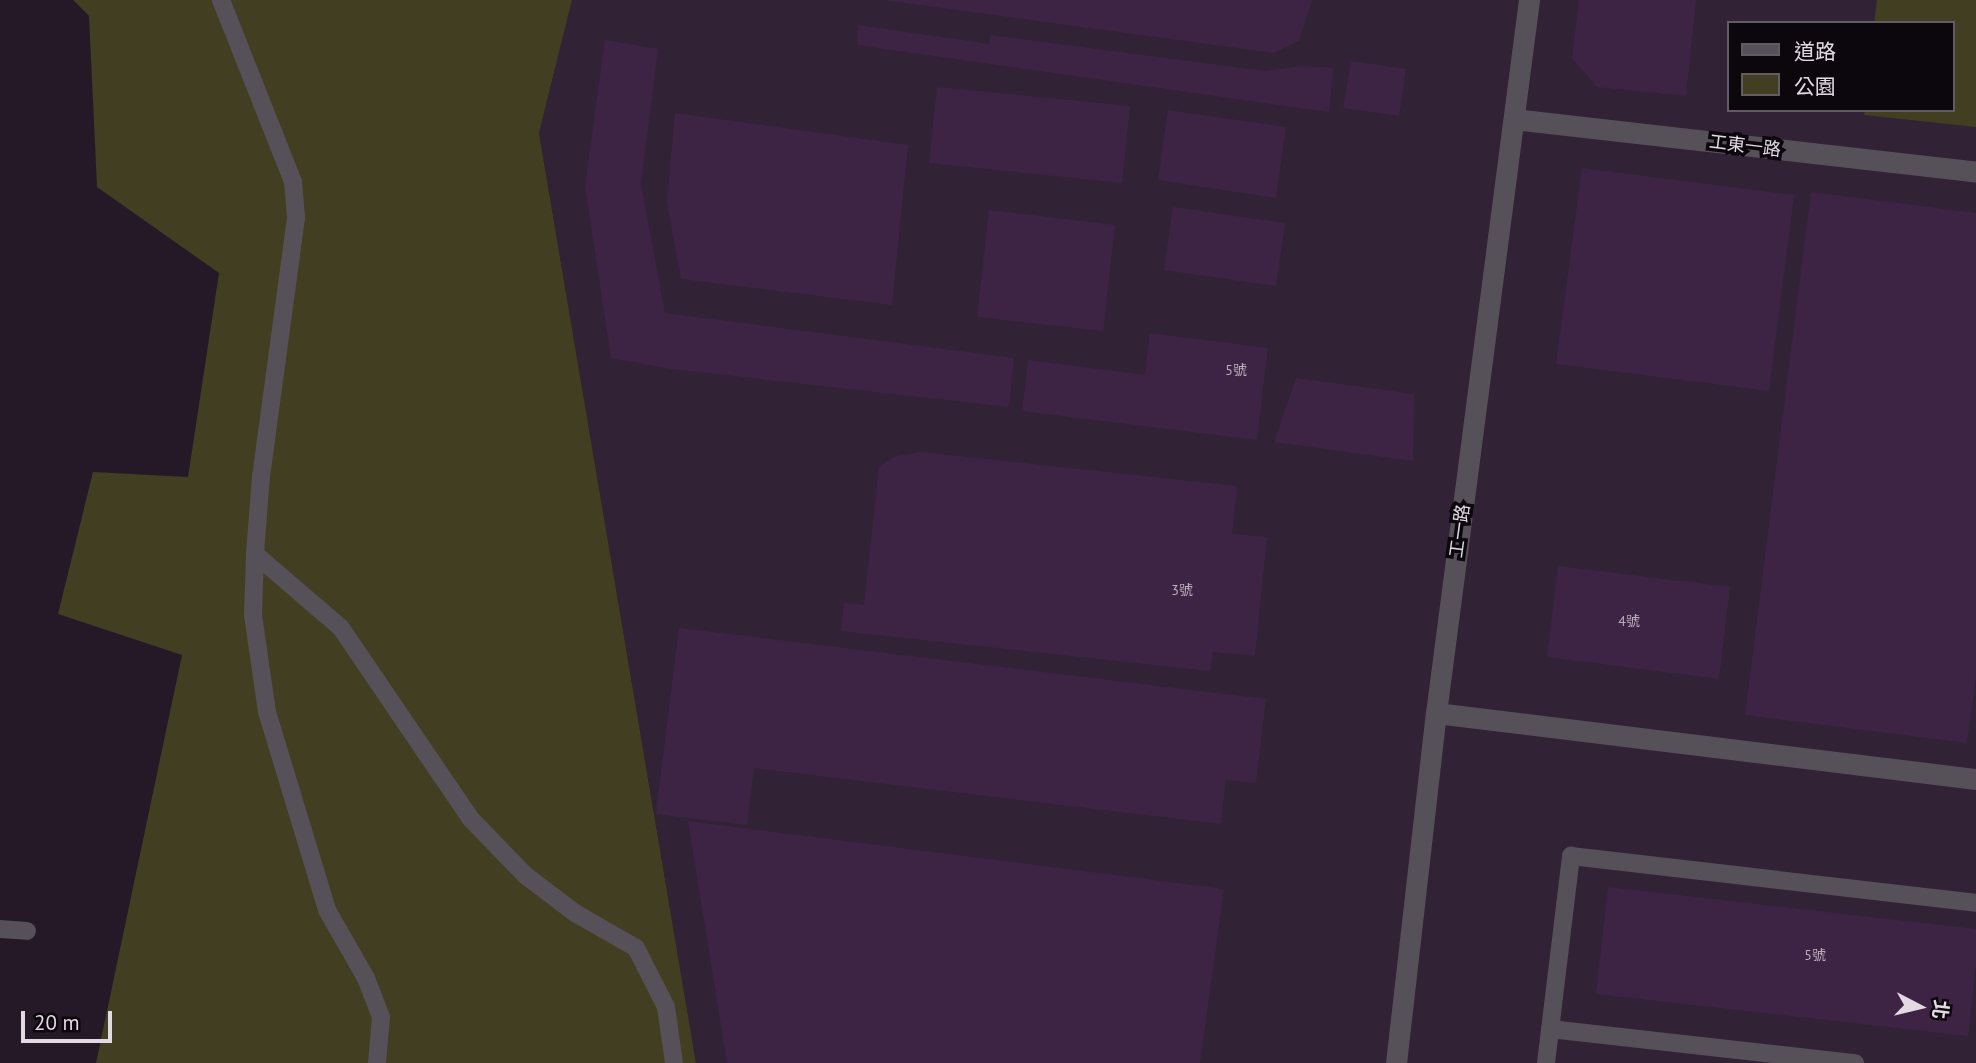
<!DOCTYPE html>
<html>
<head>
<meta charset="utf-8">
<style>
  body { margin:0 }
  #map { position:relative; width:1976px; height:1063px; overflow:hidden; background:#251928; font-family:"PT Sans","Noto Sans TC",sans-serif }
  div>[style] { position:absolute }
  .built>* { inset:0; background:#322235 }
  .green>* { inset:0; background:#413e21 }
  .building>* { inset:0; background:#3e2444 }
  .lane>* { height:18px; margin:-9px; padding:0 9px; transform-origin:9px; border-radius:9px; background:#565058 }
  .street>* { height:21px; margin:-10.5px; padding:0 10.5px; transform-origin:10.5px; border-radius:10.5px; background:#565058 }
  span { translate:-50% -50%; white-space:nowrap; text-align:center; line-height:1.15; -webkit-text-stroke:7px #0b070c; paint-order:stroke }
  .number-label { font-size:14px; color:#b9acbb }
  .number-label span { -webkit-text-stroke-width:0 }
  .street-label { font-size:18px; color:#e2d9e3 }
  .legend { position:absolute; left:1727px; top:21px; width:228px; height:91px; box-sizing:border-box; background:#0b070c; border:2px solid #615b62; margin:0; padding:9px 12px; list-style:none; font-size:21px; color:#e2d9e3 }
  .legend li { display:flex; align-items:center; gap:14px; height:35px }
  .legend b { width:35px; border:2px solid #615b62 }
  .north { position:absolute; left:1885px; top:972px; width:70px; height:70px; -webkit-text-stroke:5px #0b070c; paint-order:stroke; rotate:97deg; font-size:19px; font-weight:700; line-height:28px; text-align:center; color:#e2d9e3 }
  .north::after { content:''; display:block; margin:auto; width:24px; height:32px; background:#e2d9e3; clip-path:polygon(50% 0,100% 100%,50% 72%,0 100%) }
  .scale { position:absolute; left:21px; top:1011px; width:91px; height:32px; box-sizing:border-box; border:4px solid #e2d9e3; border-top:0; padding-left:9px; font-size:21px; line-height:24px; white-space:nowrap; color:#e2d9e3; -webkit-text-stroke:5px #0b070c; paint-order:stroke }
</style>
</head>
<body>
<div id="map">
  <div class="built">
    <i style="clip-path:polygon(evenodd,572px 0,1976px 0,1976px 1063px,696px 1063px,539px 133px,572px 0,1729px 23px,1953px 23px,1953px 110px,1729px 110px,1729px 23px)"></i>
  </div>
  <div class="green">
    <i style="clip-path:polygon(73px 0,572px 0,539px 133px,696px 1063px,96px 1063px,182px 655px,58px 614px,93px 472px,188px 477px,219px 273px,97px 187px,89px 16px)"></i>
    <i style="clip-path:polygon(1877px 0,1976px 0,1976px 127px,1864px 115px,1865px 110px,1953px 110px,1953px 23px,1874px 23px)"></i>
  </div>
  <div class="building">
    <i style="clip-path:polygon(883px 0,1312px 0,1299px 41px,1273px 53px)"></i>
    <i style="clip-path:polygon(1579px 0,1696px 0,1686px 96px,1597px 87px,1572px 58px)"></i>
    <i style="clip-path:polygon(858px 25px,989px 44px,990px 35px,1265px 71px,1302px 66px,1333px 68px,1329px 112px,857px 45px)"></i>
    <i style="clip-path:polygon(605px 40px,658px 49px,641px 184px,665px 313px,1014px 358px,1009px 407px,672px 369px,611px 358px,585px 186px)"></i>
    <i style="clip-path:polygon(1351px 61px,1406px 69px,1399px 116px,1343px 108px)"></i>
    <i style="clip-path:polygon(937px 87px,1130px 106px,1122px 183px,929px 163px)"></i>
    <i style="clip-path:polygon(1168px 110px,1286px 127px,1276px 198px,1158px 180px)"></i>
    <i style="clip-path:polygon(675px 113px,908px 145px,892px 305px,681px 279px,667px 202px)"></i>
    <i style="clip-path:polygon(1582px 168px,1794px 195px,1769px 391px,1556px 364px)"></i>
    <i style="clip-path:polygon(1811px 192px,1976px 213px,1976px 676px,1967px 743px,1745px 715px)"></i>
    <i style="clip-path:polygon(1173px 207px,1285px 223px,1276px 286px,1164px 270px)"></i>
    <i style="clip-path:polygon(989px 210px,1115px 225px,1103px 331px,977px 317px)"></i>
    <i style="clip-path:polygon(1150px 333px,1268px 348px,1257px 440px,1022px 411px,1028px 360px,1145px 375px)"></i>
    <i style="clip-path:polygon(1296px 378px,1414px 394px,1413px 461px,1274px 442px)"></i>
    <i style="clip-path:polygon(921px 452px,1237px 486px,1232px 534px,1267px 537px,1255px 656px,1213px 652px,1210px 671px,841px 631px,844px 603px,864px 605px,879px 467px,893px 457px)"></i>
    <i style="clip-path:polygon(1558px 566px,1730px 587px,1719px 679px,1547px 657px)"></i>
    <i style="clip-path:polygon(679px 628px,1266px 699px,1256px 783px,1226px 780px,1221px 824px,754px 768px,747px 825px,656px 814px)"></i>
    <i style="clip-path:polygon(688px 821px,1224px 889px,1200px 1063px,727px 1063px)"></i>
    <i style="clip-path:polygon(1608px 887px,1976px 929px,1976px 964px,1968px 1036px,1596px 994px)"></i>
  </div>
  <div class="lane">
    <i style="left:221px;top:0;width:196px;rotate:68.4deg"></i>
    <i style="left:293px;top:182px;width:36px;rotate:85deg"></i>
    <i style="left:296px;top:218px;width:260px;rotate:97.7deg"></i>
    <i style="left:261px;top:476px;width:78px;rotate:94.4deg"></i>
    <i style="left:255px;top:554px;width:113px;rotate:40.7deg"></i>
    <i style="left:341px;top:628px;width:230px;rotate:55.8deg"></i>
    <i style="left:470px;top:818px;width:79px;rotate:46deg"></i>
    <i style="left:525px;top:875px;width:63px;rotate:37.2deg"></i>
    <i style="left:575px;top:913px;width:70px;rotate:29.8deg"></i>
    <i style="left:636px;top:948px;width:66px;rotate:63deg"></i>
    <i style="left:666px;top:1007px;width:57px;rotate:81.9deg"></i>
    <i style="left:255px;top:554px;width:61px;rotate:91.9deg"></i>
    <i style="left:253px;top:615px;width:98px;rotate:81.8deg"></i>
    <i style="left:267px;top:712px;width:207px;rotate:73.1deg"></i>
    <i style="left:327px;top:910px;width:78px;rotate:60.2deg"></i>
    <i style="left:366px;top:978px;width:42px;rotate:69deg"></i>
    <i style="left:381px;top:1017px;width:46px;rotate:95deg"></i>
    <i style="left:0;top:929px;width:27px;rotate:4deg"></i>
    <i style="left:1550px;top:1029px;width:307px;rotate:6.4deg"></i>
    <i style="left:1546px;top:1063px;width:209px;rotate:-83.1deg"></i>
    <i style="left:1571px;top:856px;width:408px;rotate:6.6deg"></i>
  </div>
  <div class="street">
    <i style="left:1514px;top:119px;width:465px;rotate:6.5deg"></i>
    <i style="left:1436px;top:713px;width:544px;rotate:6.97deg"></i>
    <i style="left:1396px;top:1063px;width:352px;rotate:-83.5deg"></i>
    <i style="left:1436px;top:713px;width:719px;rotate:-82.57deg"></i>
  </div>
  <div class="number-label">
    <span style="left:1236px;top:370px">5號</span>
    <span style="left:1182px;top:590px">3號</span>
    <span style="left:1629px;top:621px">4號</span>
    <span style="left:1815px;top:955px">5號</span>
  </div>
  <div class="street-label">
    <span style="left:1745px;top:146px;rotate:7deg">工東一路</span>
    <span style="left:1460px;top:531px;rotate:-82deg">工一路</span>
  </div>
  <ul class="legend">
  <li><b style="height:9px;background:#565058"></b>道路</li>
  <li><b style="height:19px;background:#413e21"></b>公園</li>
  </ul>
  <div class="north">北</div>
  <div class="scale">20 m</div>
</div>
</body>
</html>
